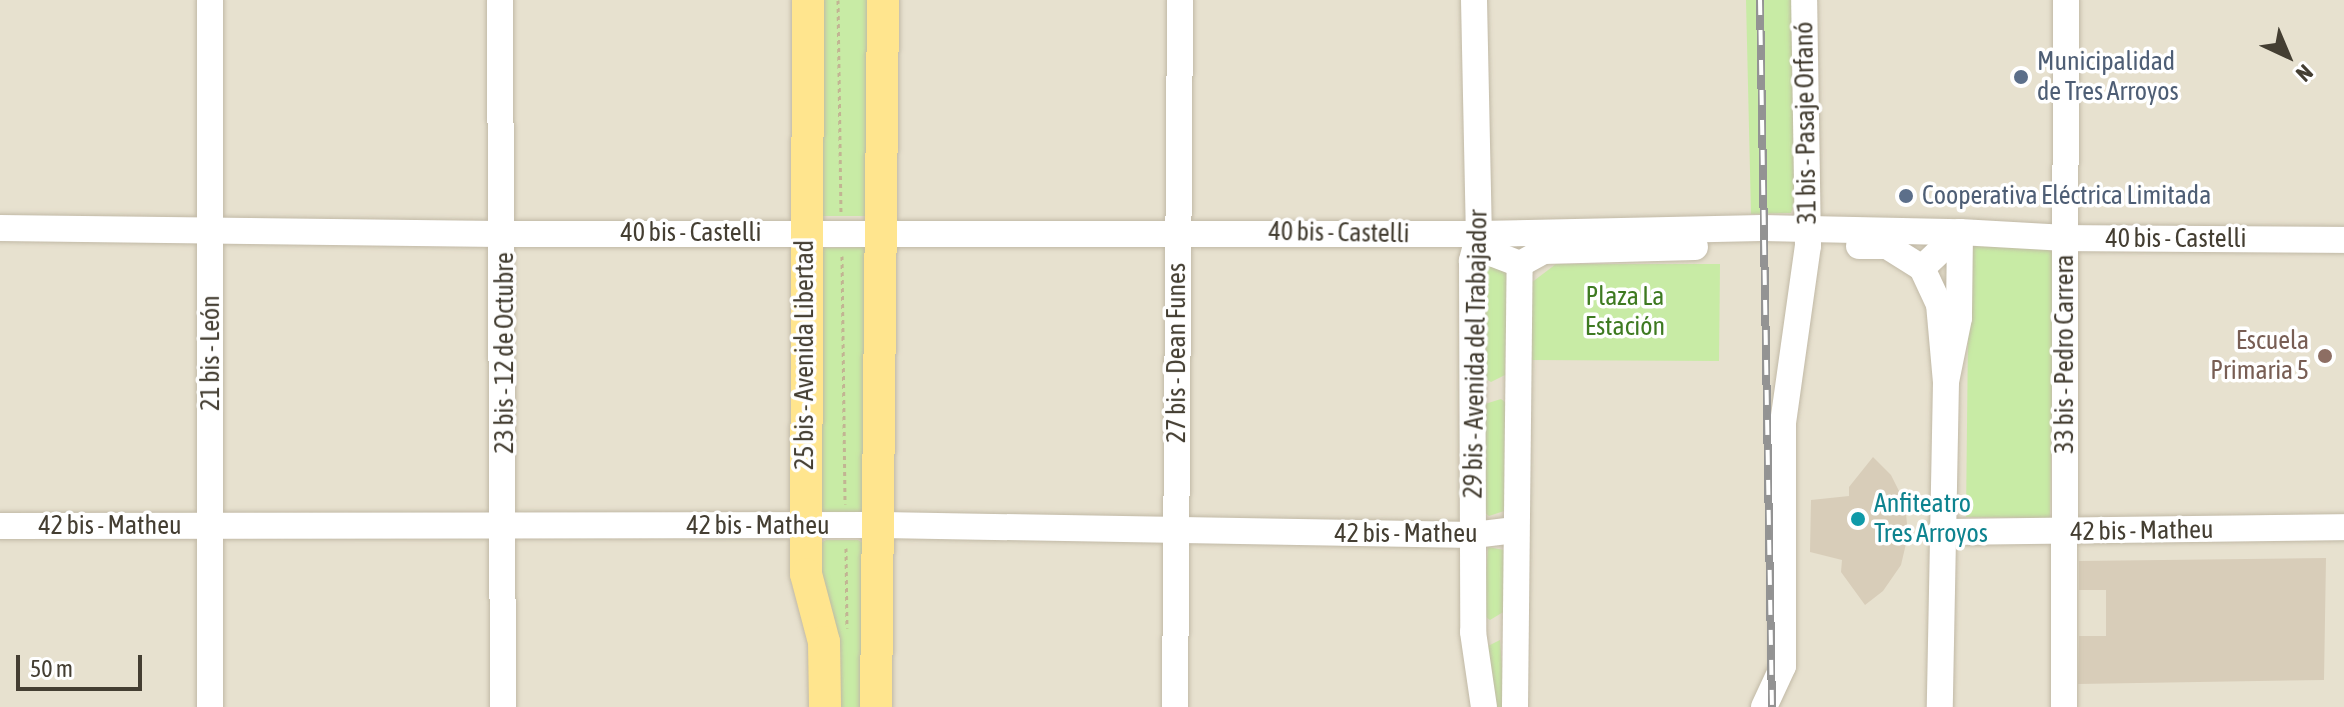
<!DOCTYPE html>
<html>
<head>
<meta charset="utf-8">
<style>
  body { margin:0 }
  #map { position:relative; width:2344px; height:707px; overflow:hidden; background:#f3eee1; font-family:"Asap Condensed",sans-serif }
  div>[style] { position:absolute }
  .residential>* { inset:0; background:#e7e1cf }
  .green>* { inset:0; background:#c8eba5 }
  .building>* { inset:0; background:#d8cdb9 }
  .path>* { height:3px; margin-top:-1.5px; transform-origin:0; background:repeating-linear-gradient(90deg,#c2b493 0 4px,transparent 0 8px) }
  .roads { filter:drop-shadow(0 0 2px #c1b9a6) drop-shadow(0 0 2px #c1b9a6) }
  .minor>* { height:26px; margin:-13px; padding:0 13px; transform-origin:13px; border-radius:13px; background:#fff }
  .major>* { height:32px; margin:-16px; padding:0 16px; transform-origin:16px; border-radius:16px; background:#ffe58e }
  .rail>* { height:8px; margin-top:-4px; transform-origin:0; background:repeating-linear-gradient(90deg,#fff 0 15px,#939393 0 30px); box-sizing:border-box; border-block:2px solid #939393 }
  .dots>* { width:22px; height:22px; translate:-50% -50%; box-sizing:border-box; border:4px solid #fff; border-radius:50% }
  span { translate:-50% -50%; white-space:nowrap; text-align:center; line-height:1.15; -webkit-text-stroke:7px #fff; paint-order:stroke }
  .service-label { font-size:26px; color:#4e5e75 }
  .left { translate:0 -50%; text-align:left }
  .street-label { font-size:26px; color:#443e32 }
  .park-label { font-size:26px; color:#3e7a21 }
  .education-label { font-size:26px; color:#785e54 }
  .right { translate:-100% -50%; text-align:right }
  .culture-label { font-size:26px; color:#0d838f }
  .north { position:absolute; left:2248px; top:16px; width:80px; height:80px; -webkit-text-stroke:6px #fff; paint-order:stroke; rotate:136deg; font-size:22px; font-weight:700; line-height:32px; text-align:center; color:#443e32 }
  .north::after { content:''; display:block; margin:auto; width:28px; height:36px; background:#443e32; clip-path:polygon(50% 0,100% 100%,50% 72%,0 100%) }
  .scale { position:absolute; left:16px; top:655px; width:126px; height:36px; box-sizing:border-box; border:4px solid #443e32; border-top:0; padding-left:10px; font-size:24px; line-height:28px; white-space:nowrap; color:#443e32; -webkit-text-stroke:6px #fff; paint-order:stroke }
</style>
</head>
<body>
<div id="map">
  <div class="residential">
    <i style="clip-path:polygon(0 0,2344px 0,2344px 707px,0 707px)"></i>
  </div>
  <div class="green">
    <i style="clip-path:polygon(819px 0,869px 0,865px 216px,816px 216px)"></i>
    <i style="clip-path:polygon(1746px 0,1795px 0,1801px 185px,1791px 213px,1751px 214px)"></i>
    <i style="clip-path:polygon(1969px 246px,2054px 247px,2050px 518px,1966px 517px)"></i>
    <i style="clip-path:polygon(868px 247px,869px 512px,820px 512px,819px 248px)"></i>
    <i style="clip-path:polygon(1483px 260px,1507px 269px,1505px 375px,1491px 382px,1484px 378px)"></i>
    <i style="clip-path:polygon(1556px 264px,1720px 264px,1719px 361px,1530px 360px,1531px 283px)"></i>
    <i style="clip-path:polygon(1501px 399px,1505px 402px,1504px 511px,1489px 516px,1484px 512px,1485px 404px)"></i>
    <i style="clip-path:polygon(826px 540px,858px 540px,866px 545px,865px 707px,835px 707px,822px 600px,821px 543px)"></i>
    <i style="clip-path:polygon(1488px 547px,1504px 550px,1505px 611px,1490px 620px,1483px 615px)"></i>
    <i style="clip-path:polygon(1500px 640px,1505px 707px,1494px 707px,1486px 647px)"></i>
  </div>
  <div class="building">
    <i style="clip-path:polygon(1873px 457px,1891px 475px,1905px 503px,1908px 535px,1901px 565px,1883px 591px,1865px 605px,1841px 572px,1842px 560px,1810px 552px,1811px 500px,1849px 496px,1849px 487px)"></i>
    <i style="clip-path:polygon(2326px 558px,2324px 680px,2078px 684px,2079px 636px,2106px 636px,2106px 590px,2079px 590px,2079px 561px)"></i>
  </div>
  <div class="path">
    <i style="left:838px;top:0;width:212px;rotate:89.2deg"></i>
    <i style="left:842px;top:256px;width:248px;rotate:89.3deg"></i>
    <i style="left:846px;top:548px;width:80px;rotate:89.3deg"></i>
  </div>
  <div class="roads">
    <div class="minor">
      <i style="left:500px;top:0;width:707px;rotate:89.76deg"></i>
      <i style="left:1474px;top:0;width:234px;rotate:88.8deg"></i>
      <i style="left:1479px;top:234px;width:28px;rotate:105deg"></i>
      <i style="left:1472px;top:261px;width:371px;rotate:89.8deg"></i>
      <i style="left:1473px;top:632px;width:76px;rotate:81.7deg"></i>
      <i style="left:0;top:228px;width:505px;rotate:0.68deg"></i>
      <i style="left:505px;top:234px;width:974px"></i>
      <i style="left:1479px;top:234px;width:283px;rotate:-1.2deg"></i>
      <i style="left:1762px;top:228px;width:198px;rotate:1.2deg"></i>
      <i style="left:1960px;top:232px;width:86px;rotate:90.7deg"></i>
      <i style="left:1959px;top:318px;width:65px;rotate:101.5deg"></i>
      <i style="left:1479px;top:234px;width:25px;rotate:53deg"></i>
      <i style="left:1494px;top:254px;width:28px;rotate:21deg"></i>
      <i style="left:1520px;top:264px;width:26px;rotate:-29deg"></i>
      <i style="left:1543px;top:251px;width:152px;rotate:-1.5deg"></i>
      <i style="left:1859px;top:246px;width:28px"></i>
      <i style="left:1887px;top:246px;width:41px;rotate:32.2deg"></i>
      <i style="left:1922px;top:268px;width:52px;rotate:-43.5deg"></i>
      <i style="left:1960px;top:232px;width:106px;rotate:3.2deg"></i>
      <i style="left:2066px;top:238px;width:278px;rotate:0.4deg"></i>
      <i style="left:1922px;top:268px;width:40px;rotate:65deg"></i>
      <i style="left:1939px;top:304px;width:78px;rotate:84.9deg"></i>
      <i style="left:1946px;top:382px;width:325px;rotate:91.1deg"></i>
      <i style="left:0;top:526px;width:882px;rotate:-0.06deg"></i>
      <i style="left:882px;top:525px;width:592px;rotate:0.97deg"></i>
      <i style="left:1474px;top:535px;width:41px;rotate:-7deg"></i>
      <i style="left:1940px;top:532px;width:404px;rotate:-0.7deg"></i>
      <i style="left:210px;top:707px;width:707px;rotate:-90deg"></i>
      <i style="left:1175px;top:707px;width:707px;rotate:-89.59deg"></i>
      <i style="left:1515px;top:707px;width:443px;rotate:-89.4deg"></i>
      <i style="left:1764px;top:707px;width:45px;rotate:-65.1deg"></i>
      <i style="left:1783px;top:666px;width:243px;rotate:-90deg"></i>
      <i style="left:1783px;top:423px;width:179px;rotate:-82deg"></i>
      <i style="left:1808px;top:246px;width:246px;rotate:-90.9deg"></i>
      <i style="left:2064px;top:707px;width:707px;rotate:-89.84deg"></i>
    </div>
    <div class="major">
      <i style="left:808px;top:0;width:574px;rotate:90.2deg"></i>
      <i style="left:806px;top:574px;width:70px;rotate:75.2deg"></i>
      <i style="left:824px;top:642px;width:65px;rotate:89.1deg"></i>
      <i style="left:876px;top:707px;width:707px;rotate:-89.43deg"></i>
    </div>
  </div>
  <div class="rail">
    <i style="left:1760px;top:0;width:707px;rotate:89.03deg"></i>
  </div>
  <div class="dots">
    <i style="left:2021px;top:77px;background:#5c6f8a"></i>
    <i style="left:1906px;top:196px;background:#5c6f8a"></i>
    <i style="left:2325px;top:356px;background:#8d6e63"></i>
    <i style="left:1858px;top:519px;background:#0f9aa8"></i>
  </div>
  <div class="service-label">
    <span class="left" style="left:2037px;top:77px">Municipalidad<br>de Tres Arroyos</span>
    <span class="left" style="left:1922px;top:196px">Cooperativa Eléctrica Limitada</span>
  </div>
  <div class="street-label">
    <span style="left:1806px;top:123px;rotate:-91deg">31 bis - Pasaje Orfanó</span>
    <span style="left:691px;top:233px">40 bis - Castelli</span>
    <span style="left:1339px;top:233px;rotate:1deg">40 bis - Castelli</span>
    <span style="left:2176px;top:239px">40 bis - Castelli</span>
    <span style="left:211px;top:353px;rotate:-90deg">21 bis - León</span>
    <span style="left:505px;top:353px;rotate:-90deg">23 bis - 12 de Octubre</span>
    <span style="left:1177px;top:353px;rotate:-90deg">27 bis - Dean Funes</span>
    <span style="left:1476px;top:354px;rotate:-89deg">29 bis - Avenida del Trabajador</span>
    <span style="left:2065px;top:354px;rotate:-90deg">33 bis - Pedro Carrera</span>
    <span style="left:805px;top:355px;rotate:-90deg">25 bis - Avenida Libertad</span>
    <span style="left:110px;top:526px">42 bis - Matheu</span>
    <span style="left:758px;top:526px">42 bis - Matheu</span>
    <span style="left:2142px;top:531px;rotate:-1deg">42 bis - Matheu</span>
    <span style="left:1406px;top:534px">42 bis - Matheu</span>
  </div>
  <div class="park-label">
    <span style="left:1625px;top:312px">Plaza La<br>Estación</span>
  </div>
  <div class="education-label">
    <span class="right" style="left:2309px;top:356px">Escuela<br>Primaria 5</span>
  </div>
  <div class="culture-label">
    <span class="left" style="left:1874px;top:519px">Anfiteatro<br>Tres Arroyos</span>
  </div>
  <div class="north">N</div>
  <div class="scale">50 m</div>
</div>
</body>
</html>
